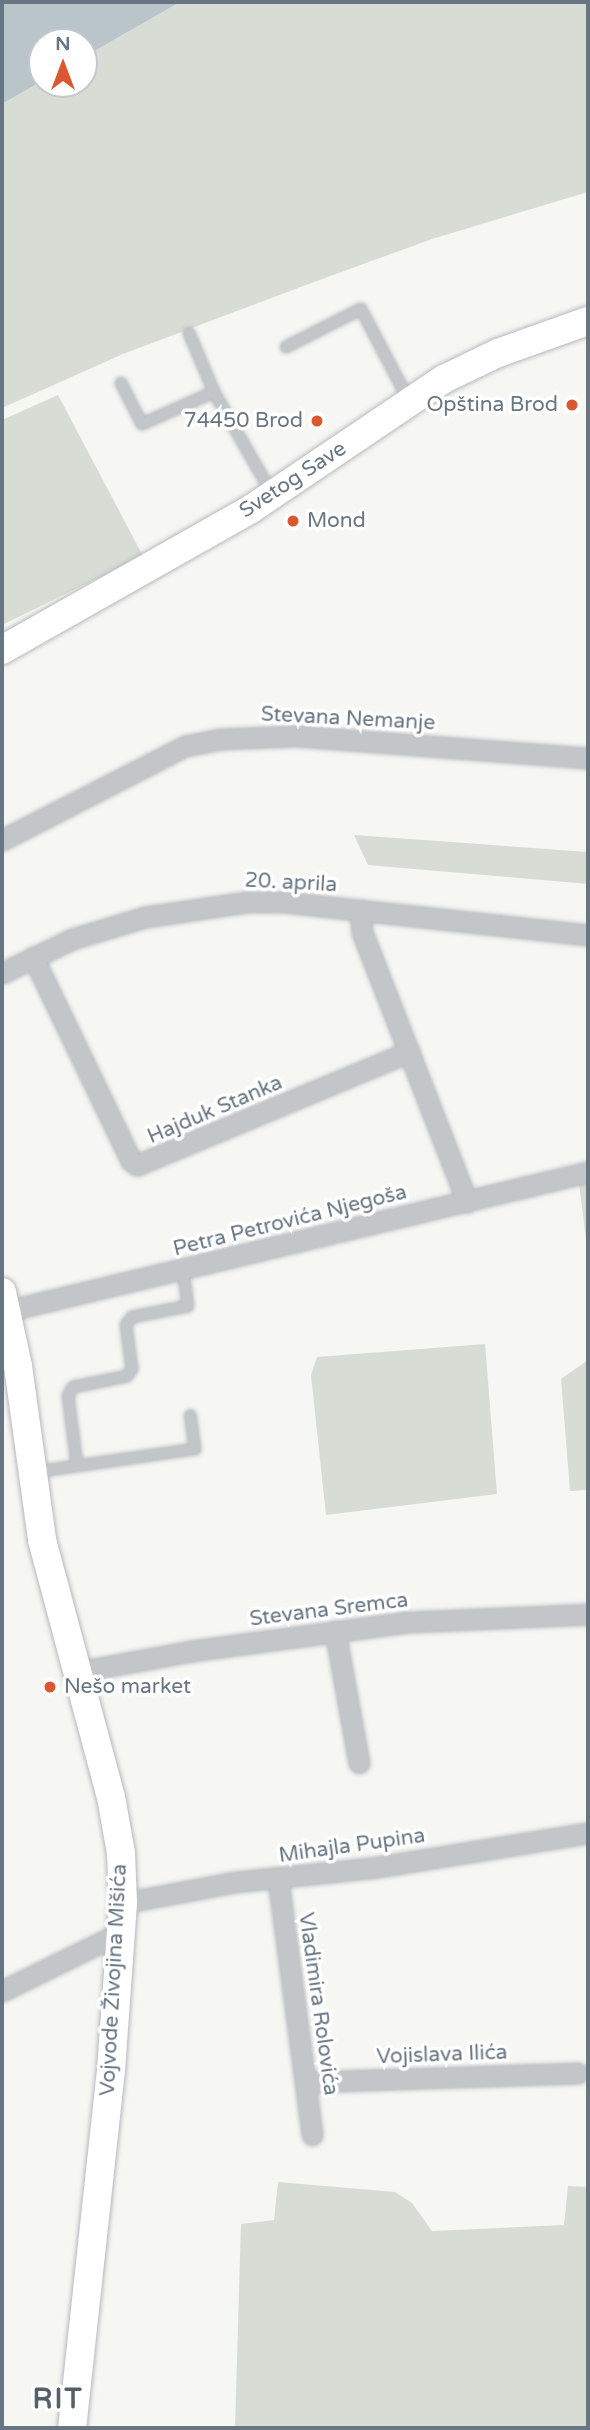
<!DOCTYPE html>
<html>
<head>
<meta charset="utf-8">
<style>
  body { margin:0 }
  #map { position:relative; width:590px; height:2430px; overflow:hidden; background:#f6f6f3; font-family:"Varela Round",sans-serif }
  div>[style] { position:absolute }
  .green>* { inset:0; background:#d7ddd4 }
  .water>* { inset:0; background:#bac5c9 }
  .roads { filter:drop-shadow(0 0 2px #b5b9bd) drop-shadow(0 0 2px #b5b9bd) }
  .lane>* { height:10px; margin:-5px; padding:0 5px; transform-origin:5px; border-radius:5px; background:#c2c6c9 }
  .street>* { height:19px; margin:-9.5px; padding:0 9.5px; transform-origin:9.5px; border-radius:9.5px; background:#c2c6c9 }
  .secondary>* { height:28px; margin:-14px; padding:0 14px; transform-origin:14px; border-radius:14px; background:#fff }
  .dots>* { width:19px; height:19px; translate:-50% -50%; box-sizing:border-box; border:4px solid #fff; border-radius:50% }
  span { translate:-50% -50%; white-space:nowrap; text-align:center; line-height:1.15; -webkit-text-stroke:7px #fff; paint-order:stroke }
  .poi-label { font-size:21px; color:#677682 }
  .right { translate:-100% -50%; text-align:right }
  .left { translate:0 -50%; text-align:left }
  .street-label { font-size:21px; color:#677682 }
  .district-label { font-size:28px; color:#545f68; font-weight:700; letter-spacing:2px }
  .frame { position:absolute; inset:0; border:4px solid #677682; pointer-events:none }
  .north { position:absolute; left:28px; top:28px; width:70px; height:70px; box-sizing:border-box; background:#fff; border:2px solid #c2c8cd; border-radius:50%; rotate:0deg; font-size:19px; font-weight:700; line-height:28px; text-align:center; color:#677682 }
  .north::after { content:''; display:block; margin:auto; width:24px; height:32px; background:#da572f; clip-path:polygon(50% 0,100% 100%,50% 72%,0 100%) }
</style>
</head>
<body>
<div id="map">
  <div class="green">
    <i style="clip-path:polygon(180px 2px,588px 2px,588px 192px,432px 239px,314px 282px,123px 354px,2px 408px,2px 104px,42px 81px,84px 84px,84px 57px)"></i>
    <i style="clip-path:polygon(58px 395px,143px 556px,2px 625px,2px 420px)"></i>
    <i style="clip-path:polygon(354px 835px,588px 852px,588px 884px,368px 865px)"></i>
    <i style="clip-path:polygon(588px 1181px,588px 1255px,579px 1183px)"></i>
    <i style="clip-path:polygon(485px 1344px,497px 1494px,326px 1515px,311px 1375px,317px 1357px)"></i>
    <i style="clip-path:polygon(588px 1360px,588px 1490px,570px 1491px,561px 1379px)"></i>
    <i style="clip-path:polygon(278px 2182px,395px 2192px,412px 2203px,432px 2231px,564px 2225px,568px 2186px,588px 2187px,588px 2428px,235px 2428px,241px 2224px,274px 2220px)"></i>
  </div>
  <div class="water">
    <i style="clip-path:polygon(2px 2px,180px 2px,84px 57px,84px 42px,42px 42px,42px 81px,2px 104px)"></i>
  </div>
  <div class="roads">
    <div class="lane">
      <i style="left:189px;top:333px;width:64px;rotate:67deg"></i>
      <i style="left:286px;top:347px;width:84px;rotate:-26.9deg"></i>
      <i style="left:361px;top:309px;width:102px;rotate:62.4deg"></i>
      <i style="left:121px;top:383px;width:46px;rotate:62.9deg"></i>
      <i style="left:142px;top:424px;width:79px;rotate:-24deg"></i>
      <i style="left:214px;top:392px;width:115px;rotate:60.3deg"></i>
      <i style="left:77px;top:1465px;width:70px;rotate:-97.4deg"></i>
      <i style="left:68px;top:1396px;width:10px;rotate:-61deg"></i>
      <i style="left:73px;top:1387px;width:55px;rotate:-11.5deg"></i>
      <i style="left:127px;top:1376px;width:9px;rotate:-54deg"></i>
      <i style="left:132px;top:1369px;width:44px;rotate:-97.8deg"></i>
      <i style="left:126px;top:1325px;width:10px;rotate:-53deg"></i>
      <i style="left:132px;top:1317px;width:57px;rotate:-11.1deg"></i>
      <i style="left:188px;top:1306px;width:35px;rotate:-98deg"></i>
      <i style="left:35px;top:1472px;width:162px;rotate:-8.2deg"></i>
      <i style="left:195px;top:1449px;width:34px;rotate:-98deg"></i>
    </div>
    <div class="street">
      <i style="left:2px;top:840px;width:206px;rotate:-27.2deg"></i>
      <i style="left:185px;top:746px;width:36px;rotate:-11deg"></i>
      <i style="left:220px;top:739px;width:76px;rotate:-2.3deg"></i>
      <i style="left:296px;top:736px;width:293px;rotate:4.3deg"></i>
      <i style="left:360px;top:910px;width:22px;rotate:85deg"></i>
      <i style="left:362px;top:932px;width:290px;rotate:68.7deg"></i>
      <i style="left:33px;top:957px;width:226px;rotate:64.3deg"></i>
      <i style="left:131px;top:1161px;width:7px;rotate:34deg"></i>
      <i style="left:137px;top:1165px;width:295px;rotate:-22.6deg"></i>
      <i style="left:2px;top:973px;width:78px;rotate:-25.9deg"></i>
      <i style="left:72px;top:939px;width:76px;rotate:-16.8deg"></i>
      <i style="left:145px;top:917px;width:102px;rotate:-8.4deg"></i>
      <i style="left:246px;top:902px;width:38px"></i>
      <i style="left:284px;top:902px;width:306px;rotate:6.2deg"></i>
      <i style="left:2px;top:1312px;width:602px;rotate:-13.44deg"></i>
      <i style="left:335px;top:1631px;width:134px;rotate:79.7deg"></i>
      <i style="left:77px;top:1672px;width:116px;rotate:-10.4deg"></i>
      <i style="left:191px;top:1651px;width:219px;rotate:-7.6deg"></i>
      <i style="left:408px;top:1622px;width:180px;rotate:-2.5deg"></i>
      <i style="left:278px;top:1879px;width:258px;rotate:82.4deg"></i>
      <i style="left:123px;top:1903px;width:114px;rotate:-10.6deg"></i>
      <i style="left:235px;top:1882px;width:137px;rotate:-5.9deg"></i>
      <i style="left:371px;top:1868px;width:220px;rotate:-9.2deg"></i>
      <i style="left:2px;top:1991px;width:131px;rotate:-26.2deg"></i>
      <i style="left:308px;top:2082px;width:270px;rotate:-1.9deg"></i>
    </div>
    <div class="secondary">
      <i style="left:2px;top:650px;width:286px;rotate:-29.5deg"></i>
      <i style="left:251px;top:509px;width:233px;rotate:-34deg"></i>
      <i style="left:444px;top:379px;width:60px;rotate:-25.7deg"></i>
      <i style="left:498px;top:353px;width:96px;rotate:-19.6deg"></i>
      <i style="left:2px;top:1292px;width:76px;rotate:77.8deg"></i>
      <i style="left:18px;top:1366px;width:176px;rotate:82.1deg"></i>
      <i style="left:42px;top:1540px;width:266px;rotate:75deg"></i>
      <i style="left:111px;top:1797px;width:57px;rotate:79.9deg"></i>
      <i style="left:121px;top:1853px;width:50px;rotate:87.7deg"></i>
      <i style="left:123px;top:1903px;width:167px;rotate:94.1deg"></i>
      <i style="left:111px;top:2070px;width:360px;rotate:96.2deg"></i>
    </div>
  </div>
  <div class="dots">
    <i style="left:572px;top:405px;background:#da572f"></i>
    <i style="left:317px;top:421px;background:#da572f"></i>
    <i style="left:293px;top:521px;background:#da572f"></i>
    <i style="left:50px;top:1687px;background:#da572f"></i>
  </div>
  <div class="poi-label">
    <span class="right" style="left:558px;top:405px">Opština Brod</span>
    <span class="right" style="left:303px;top:421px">74450 Brod</span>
    <span class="left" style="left:307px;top:521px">Mond</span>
    <span class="left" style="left:64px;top:1687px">Nešo market</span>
  </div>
  <div class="street-label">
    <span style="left:293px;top:480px;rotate:-33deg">Svetog Save</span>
    <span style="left:348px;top:719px;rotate:3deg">Stevana Nemanje</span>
    <span style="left:291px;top:883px;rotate:3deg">20. aprila</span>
    <span style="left:215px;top:1110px;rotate:-23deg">Hajduk Stanka</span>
    <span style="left:290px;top:1221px;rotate:-14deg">Petra Petrovića Njegoša</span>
    <span style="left:329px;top:1610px;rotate:-7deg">Stevana Sremca</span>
    <span style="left:352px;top:1846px;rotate:-8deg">Mihajla Pupina</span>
    <span style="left:114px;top:1980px;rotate:-87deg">Vojvode Živojina Mišića</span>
    <span style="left:318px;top:2004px;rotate:82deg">Vladimira Rolovića</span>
    <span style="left:442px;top:2055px;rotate:-2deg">Vojislava Ilića</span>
  </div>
  <div class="district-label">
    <span style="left:58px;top:2399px">RIT</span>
  </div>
  <div class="frame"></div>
  <div class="north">N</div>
</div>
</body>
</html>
